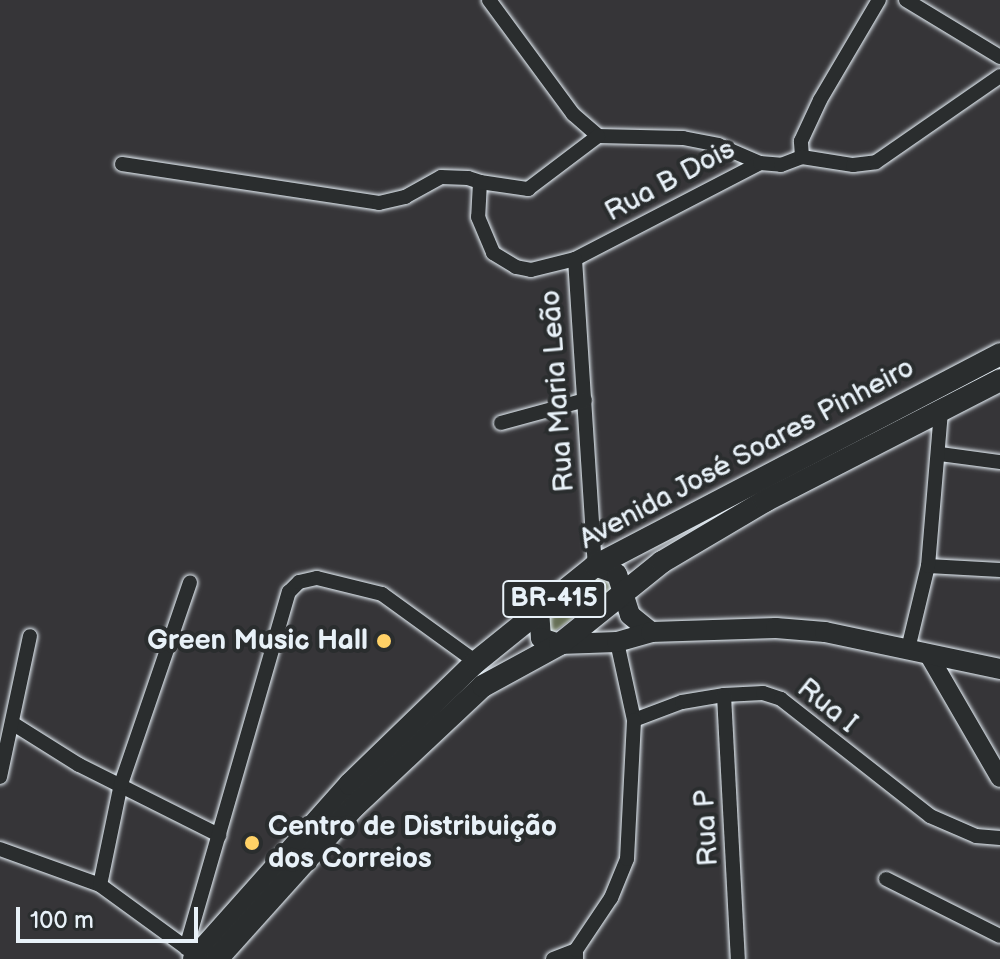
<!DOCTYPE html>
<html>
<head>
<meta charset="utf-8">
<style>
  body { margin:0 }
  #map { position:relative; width:1000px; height:959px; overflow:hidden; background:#363538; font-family:"Balsamiq Sans",sans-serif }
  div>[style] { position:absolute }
  .green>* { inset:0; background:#656e54 }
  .roads { filter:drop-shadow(0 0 2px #e8f1f8) drop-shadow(0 0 2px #e8f1f8) }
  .minor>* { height:14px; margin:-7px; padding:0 7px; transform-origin:7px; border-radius:7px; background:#2a2d2e }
  .tertiary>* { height:18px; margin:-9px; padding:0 9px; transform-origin:9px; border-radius:9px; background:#2a2d2e }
  .secondary>* { height:20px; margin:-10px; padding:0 10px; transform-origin:10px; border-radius:10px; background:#2a2d2e }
  .primary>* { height:22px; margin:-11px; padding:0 11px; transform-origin:11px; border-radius:11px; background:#2a2d2e }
  .dots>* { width:22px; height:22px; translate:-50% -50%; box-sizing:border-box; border:4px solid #2a2d2e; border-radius:50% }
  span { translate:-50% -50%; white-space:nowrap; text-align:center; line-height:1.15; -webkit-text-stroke:8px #2a2d2e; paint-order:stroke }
  .shield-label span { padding:2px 6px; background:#2a2d2e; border:2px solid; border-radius:6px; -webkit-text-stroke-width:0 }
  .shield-label { font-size:26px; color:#e8f1f8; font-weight:700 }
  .street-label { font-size:28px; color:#e8f1f8 }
  .poi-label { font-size:28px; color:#e8f1f8; font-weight:700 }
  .right { translate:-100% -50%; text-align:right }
  .left { translate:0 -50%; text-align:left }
  .scale { position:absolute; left:16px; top:907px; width:182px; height:36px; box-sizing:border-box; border:4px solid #e8f1f8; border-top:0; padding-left:10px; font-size:24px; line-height:28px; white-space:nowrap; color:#e8f1f8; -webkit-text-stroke:6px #2a2d2e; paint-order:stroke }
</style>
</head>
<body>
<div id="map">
  <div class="green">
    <i style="clip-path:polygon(593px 577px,607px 581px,613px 589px,551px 634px,544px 617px)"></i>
  </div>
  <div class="roads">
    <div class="minor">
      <i style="left:489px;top:0;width:142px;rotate:53.6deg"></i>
      <i style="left:573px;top:114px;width:33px;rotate:41deg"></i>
      <i style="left:598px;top:136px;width:85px;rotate:1.3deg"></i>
      <i style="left:683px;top:138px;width:36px;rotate:11deg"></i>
      <i style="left:718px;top:145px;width:46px;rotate:23.2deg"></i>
      <i style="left:906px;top:0;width:110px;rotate:31.2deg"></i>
      <i style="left:802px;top:157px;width:16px;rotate:-94deg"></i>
      <i style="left:801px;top:141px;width:45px;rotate:-65.1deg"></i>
      <i style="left:820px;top:100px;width:116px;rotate:-59.5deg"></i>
      <i style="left:122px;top:164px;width:260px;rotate:8.6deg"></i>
      <i style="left:379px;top:203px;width:27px;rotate:-13deg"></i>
      <i style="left:405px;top:197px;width:41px;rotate:-29.1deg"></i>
      <i style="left:441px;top:177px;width:27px;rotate:2deg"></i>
      <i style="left:468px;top:178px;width:13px;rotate:18deg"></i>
      <i style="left:480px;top:182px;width:35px;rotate:93deg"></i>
      <i style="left:478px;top:217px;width:39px;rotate:67deg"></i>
      <i style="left:493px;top:253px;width:27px;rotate:31deg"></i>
      <i style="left:516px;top:267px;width:15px;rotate:11deg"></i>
      <i style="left:531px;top:270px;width:45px;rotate:-14deg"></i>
      <i style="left:575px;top:259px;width:208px;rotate:-27.4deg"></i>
      <i style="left:760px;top:163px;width:21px;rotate:5deg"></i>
      <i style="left:781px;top:165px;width:22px;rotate:-21deg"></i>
      <i style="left:802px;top:157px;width:52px;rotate:8.9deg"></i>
      <i style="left:853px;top:165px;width:23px;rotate:-7deg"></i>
      <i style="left:876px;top:162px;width:151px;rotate:-34.7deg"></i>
      <i style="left:480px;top:182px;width:49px;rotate:8.3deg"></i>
      <i style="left:528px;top:189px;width:88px;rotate:-37.1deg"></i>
      <i style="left:575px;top:259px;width:308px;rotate:86.3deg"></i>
      <i style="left:501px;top:423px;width:87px;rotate:-15.3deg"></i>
      <i style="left:940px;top:454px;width:61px;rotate:7.6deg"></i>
      <i style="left:928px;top:566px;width:72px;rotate:3.2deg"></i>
      <i style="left:617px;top:642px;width:80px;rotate:77.7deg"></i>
      <i style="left:634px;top:720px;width:51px;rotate:-20.6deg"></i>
      <i style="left:682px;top:702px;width:43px;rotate:-9.5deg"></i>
      <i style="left:724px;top:695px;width:39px;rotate:-3deg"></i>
      <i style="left:763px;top:693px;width:19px;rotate:18deg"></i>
      <i style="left:781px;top:699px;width:189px;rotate:38.1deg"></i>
      <i style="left:930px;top:816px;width:50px;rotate:23.5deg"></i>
      <i style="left:976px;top:836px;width:24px;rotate:5deg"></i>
      <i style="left:908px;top:649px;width:85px;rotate:-76.5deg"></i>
      <i style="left:928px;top:566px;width:156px;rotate:-85.2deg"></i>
      <i style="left:724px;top:695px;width:264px;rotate:87deg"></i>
      <i style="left:12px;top:723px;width:79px;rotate:32.1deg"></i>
      <i style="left:79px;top:765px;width:157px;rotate:26.6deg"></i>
      <i style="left:0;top:777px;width:144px;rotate:-78deg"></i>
      <i style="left:0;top:849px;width:106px;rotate:19.8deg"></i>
      <i style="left:100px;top:885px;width:114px;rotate:36.1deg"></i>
      <i style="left:886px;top:879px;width:127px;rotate:26.6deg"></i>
      <i style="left:100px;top:885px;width:103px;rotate:-78.3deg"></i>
      <i style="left:121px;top:784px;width:213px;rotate:-71.1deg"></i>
      <i style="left:186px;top:948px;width:371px;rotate:-73.9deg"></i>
      <i style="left:289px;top:592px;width:14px;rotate:-45deg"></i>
      <i style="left:299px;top:582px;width:18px;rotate:-13deg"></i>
      <i style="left:317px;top:578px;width:67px;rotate:13.8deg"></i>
      <i style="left:382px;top:594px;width:116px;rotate:35.9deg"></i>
      <i style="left:553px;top:959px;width:25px;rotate:-21deg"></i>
      <i style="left:576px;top:959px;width:9px;rotate:-90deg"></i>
      <i style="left:576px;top:950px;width:63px;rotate:-56.1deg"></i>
      <i style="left:611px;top:898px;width:42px;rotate:-67.7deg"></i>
      <i style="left:627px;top:859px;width:139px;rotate:-87.1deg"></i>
    </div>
    <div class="tertiary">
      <i style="left:928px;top:654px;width:143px;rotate:59.9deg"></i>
    </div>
    <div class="secondary">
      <i style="left:595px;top:566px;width:23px;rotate:20deg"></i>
      <i style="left:617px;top:574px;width:43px;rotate:72.4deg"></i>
      <i style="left:630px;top:615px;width:27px;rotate:39deg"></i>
      <i style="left:539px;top:610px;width:28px;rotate:86deg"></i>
      <i style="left:541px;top:638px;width:20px;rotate:18deg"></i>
      <i style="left:560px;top:644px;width:57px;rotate:-2deg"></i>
      <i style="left:617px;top:642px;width:35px;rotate:-16deg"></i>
      <i style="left:651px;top:632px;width:125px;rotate:-1.8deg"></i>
      <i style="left:776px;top:628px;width:49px;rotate:4.7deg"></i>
      <i style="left:825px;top:632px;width:179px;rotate:11.9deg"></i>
    </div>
    <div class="primary">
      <i style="left:194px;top:959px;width:234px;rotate:-48.3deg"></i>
      <i style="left:350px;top:784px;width:175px;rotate:-44.1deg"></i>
      <i style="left:476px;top:662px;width:153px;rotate:-38.9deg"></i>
      <i style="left:595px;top:566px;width:457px;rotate:-27.6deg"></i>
      <i style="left:217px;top:959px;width:206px;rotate:-48deg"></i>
      <i style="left:355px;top:806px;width:175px;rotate:-43.2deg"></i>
      <i style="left:483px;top:686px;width:88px;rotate:-28.6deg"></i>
      <i style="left:560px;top:644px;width:131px;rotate:-38.8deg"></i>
      <i style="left:662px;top:562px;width:120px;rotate:-30.6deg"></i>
      <i style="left:765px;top:501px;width:264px;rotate:-27.2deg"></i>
    </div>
  </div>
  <div class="dots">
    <i style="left:384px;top:641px;background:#ffd166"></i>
    <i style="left:252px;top:843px;background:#ffd166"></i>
  </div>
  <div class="shield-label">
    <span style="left:554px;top:599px">BR-415</span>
  </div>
  <div class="street-label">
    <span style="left:670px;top:181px;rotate:-28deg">Rua B Dois</span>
    <span style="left:558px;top:391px;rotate:-94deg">Rua Maria Leão</span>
    <span style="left:747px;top:454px;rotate:-28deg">Avenida José Soares Pinheiro</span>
    <span style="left:827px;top:706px;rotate:39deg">Rua I</span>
    <span style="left:707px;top:828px;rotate:-93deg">Rua P</span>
  </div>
  <div class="poi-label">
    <span class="right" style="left:368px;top:641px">Green Music Hall</span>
    <span class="left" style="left:268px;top:843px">Centro de Distribuição<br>dos Correios</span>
  </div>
  <div class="scale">100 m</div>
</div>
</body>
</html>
